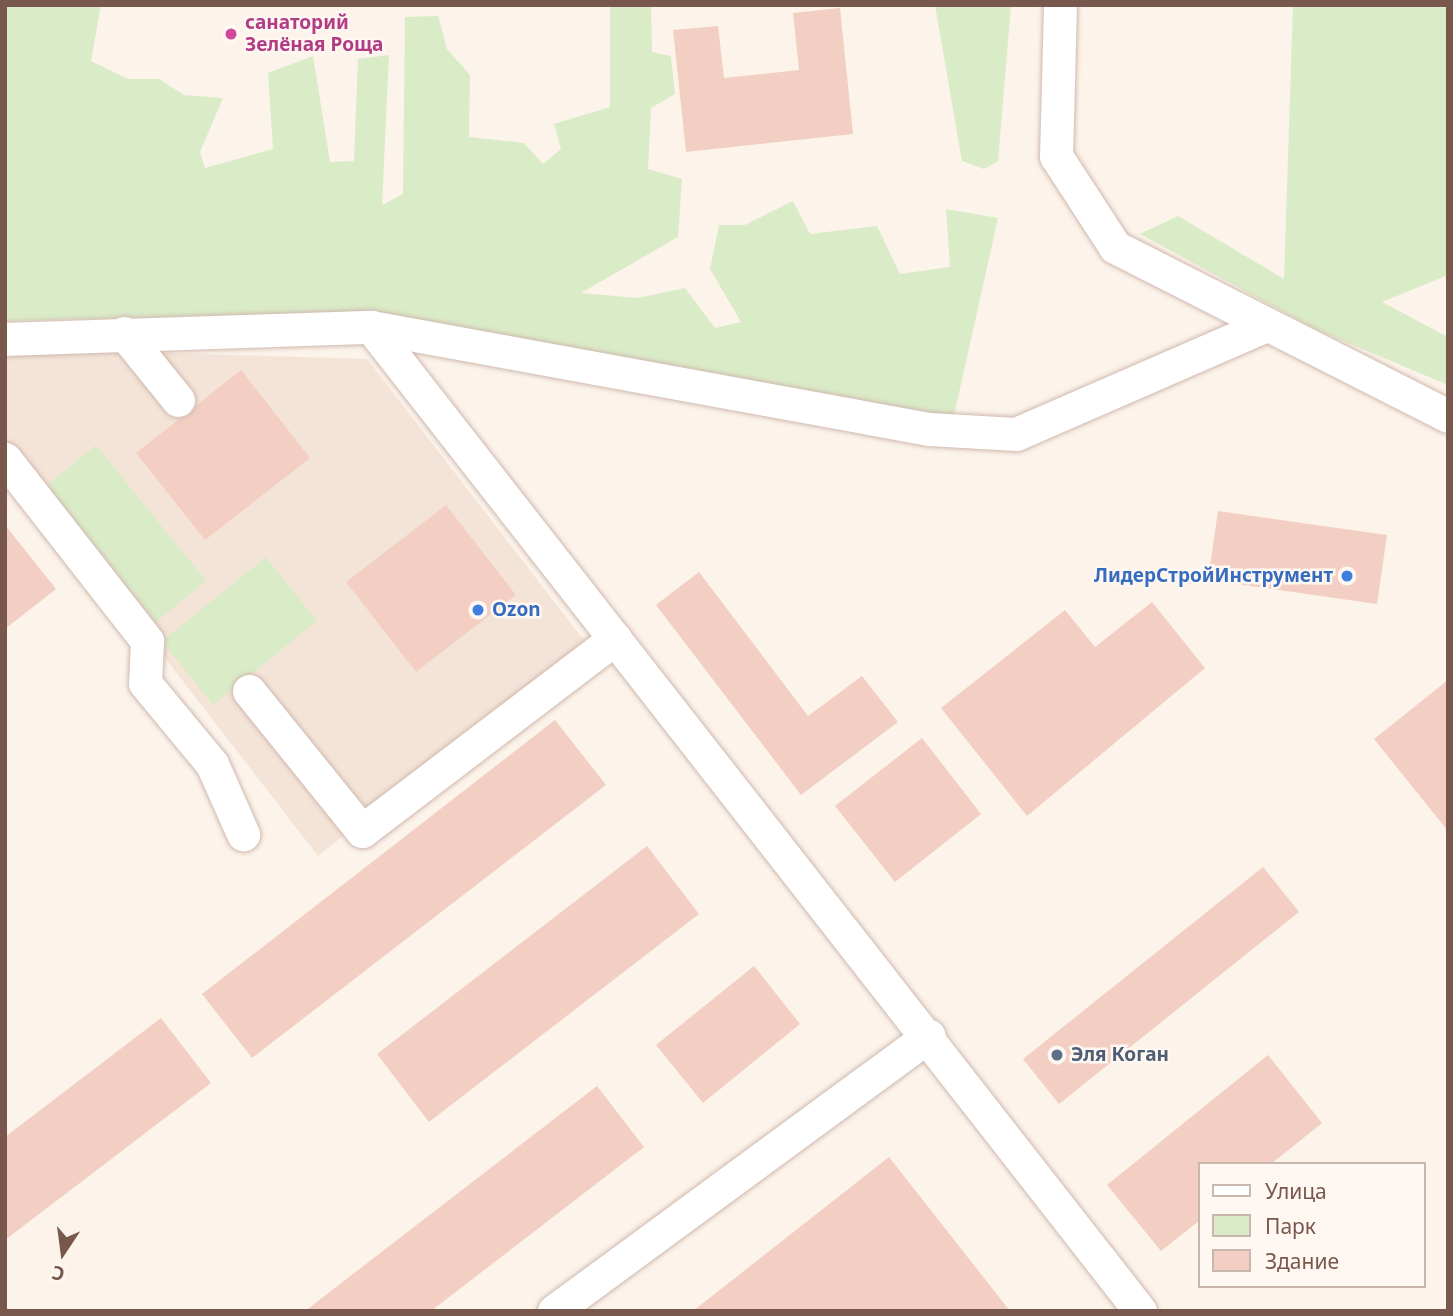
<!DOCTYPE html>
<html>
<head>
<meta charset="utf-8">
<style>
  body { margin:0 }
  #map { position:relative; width:1453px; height:1316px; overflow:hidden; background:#fcf3ea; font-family:"Noto Sans",sans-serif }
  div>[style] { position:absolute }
  .residential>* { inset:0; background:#f4e4d8 }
  .green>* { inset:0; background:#daebc8 }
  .building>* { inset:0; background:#f2cfc2 }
  .roads { filter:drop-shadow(0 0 2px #cfb9af) drop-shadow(0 0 2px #cfb9af) }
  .minor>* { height:33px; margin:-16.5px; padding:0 16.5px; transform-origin:16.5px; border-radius:16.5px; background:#fff }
  .dots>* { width:19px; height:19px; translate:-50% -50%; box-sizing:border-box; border:4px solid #fff7f1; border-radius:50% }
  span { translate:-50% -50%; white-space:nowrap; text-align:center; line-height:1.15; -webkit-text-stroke:5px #fff7f1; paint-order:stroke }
  .hotel-label { font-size:19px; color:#b23c85; font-weight:700 }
  .left { translate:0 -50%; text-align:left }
  .shop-label { font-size:19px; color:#366cbe; font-weight:700 }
  .right { translate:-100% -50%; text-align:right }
  .service-label { font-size:19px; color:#4e5e75; font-weight:700 }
  .frame { position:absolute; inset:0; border:7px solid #78574d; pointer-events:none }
  .legend { position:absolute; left:1198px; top:1162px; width:228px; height:126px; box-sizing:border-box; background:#fff7f1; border:2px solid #c9b7af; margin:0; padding:9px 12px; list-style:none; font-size:21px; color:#78574d }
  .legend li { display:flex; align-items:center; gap:14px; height:35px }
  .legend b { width:35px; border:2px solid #c9b7af }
  .north { position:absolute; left:28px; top:1218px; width:70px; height:70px; -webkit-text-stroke:5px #fff7f1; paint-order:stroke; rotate:193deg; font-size:19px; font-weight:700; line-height:28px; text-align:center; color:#78574d }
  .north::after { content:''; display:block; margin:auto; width:24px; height:32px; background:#78574d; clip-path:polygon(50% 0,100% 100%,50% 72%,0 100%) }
</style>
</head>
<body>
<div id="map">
  <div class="residential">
    <i style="clip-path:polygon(5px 348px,367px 359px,586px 643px,318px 856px,5px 451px)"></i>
  </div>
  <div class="green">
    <i style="clip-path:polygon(5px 5px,101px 5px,91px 61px,128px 79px,159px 79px,184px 95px,223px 98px,200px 152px,205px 168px,273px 149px,268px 73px,313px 56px,330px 162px,354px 161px,358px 59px,389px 55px,382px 205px,403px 194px,405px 17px,438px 16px,447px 49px,470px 75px,469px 137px,524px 143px,543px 164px,561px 149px,554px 124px,610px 107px,610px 6px,651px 5px,652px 52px,671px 56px,675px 94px,651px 108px,648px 169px,682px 179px,678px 237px,581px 293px,638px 298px,685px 288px,715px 328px,741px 322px,710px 269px,719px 225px,745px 225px,793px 201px,810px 234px,877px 226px,900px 274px,950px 267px,946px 209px,998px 218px,953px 420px,374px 312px,5px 321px)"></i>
    <i style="clip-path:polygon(935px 5px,1011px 5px,998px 161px,984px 169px,962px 161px)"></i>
    <i style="clip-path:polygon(1293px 5px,1448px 5px,1448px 275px,1382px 302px,1448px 337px,1448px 385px,1315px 329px,1140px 234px,1178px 216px,1284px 279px)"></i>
    <i style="clip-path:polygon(96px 445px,206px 581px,156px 622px,46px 486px)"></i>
    <i style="clip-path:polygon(266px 557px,317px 621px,213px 705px,162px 641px)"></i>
  </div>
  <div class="building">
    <i style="clip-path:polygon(840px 8px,853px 134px,686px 152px,673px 30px,718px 26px,724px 78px,799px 70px,793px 13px)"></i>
    <i style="clip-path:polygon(241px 370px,310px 458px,205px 540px,136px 453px)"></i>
    <i style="clip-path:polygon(446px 505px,516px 595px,416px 672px,346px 582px)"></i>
    <i style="clip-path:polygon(1218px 511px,1387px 535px,1377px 604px,1208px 580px)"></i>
    <i style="clip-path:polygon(5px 525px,56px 589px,5px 629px)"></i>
    <i style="clip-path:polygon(699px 572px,808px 716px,862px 676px,898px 722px,801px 795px,656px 605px)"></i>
    <i style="clip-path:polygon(1152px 602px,1205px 668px,1027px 816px,941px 708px,1065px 610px,1095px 647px)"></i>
    <i style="clip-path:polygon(1448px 680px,1448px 831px,1374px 739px)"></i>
    <i style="clip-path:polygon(555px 720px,606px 785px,252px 1058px,202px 994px)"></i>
    <i style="clip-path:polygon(922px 738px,981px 814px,895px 882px,835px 806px)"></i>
    <i style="clip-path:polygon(647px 846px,699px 914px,429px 1122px,377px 1054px)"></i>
    <i style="clip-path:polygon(1263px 867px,1299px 912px,1059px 1104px,1023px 1059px)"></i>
    <i style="clip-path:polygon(754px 966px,800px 1024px,703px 1103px,656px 1045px)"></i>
    <i style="clip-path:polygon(161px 1018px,211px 1083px,5px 1240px,5px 1137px)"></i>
    <i style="clip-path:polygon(1268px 1055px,1322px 1123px,1271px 1164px,1199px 1164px,1199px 1221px,1161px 1251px,1107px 1185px)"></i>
    <i style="clip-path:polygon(597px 1086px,644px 1147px,431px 1311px,305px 1311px)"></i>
    <i style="clip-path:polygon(889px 1157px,1010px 1311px,693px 1311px)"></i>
  </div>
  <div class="roads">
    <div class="minor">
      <i style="left:1060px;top:5px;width:151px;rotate:91.5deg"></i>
      <i style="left:1056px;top:156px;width:108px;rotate:57deg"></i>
      <i style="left:1115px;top:247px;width:373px;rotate:26.9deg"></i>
      <i style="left:371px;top:327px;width:1249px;rotate:51.99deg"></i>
      <i style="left:124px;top:333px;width:86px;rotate:51.1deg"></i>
      <i style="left:5px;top:339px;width:366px;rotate:-1.9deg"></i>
      <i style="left:371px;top:327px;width:567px;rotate:10.36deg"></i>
      <i style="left:929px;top:429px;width:87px;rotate:3.3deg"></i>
      <i style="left:1016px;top:434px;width:274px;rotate:-23.5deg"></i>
      <i style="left:5px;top:459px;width:231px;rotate:52deg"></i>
      <i style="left:147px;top:641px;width:42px;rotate:92.7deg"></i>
      <i style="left:145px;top:683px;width:105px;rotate:50.4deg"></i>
      <i style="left:212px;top:764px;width:77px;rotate:66.1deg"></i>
      <i style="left:249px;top:691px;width:180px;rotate:51.1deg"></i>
      <i style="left:362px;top:831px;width:318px;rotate:-37.3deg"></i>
      <i style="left:554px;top:1311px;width:465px;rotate:-36.3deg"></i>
    </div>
  </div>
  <div class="dots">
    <i style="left:231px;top:34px;background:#d1479c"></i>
    <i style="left:1347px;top:576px;background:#3f7fe0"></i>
    <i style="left:478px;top:610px;background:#3f7fe0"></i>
    <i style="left:1057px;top:1055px;background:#5c6f8a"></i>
  </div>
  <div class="hotel-label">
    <span class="left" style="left:245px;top:34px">санаторий<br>Зелёная Роща</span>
  </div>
  <div class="shop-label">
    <span class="right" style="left:1333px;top:576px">ЛидерСтройИнструмент</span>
    <span class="left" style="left:492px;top:610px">Ozon</span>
  </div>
  <div class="service-label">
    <span class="left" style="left:1071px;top:1055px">Эля Коган</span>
  </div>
  <div class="frame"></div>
  <ul class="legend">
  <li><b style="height:9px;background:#fff"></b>Улица</li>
  <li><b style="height:19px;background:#daebc8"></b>Парк</li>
  <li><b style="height:19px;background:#f2cfc2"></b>Здание</li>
  </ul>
  <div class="north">С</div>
</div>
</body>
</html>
